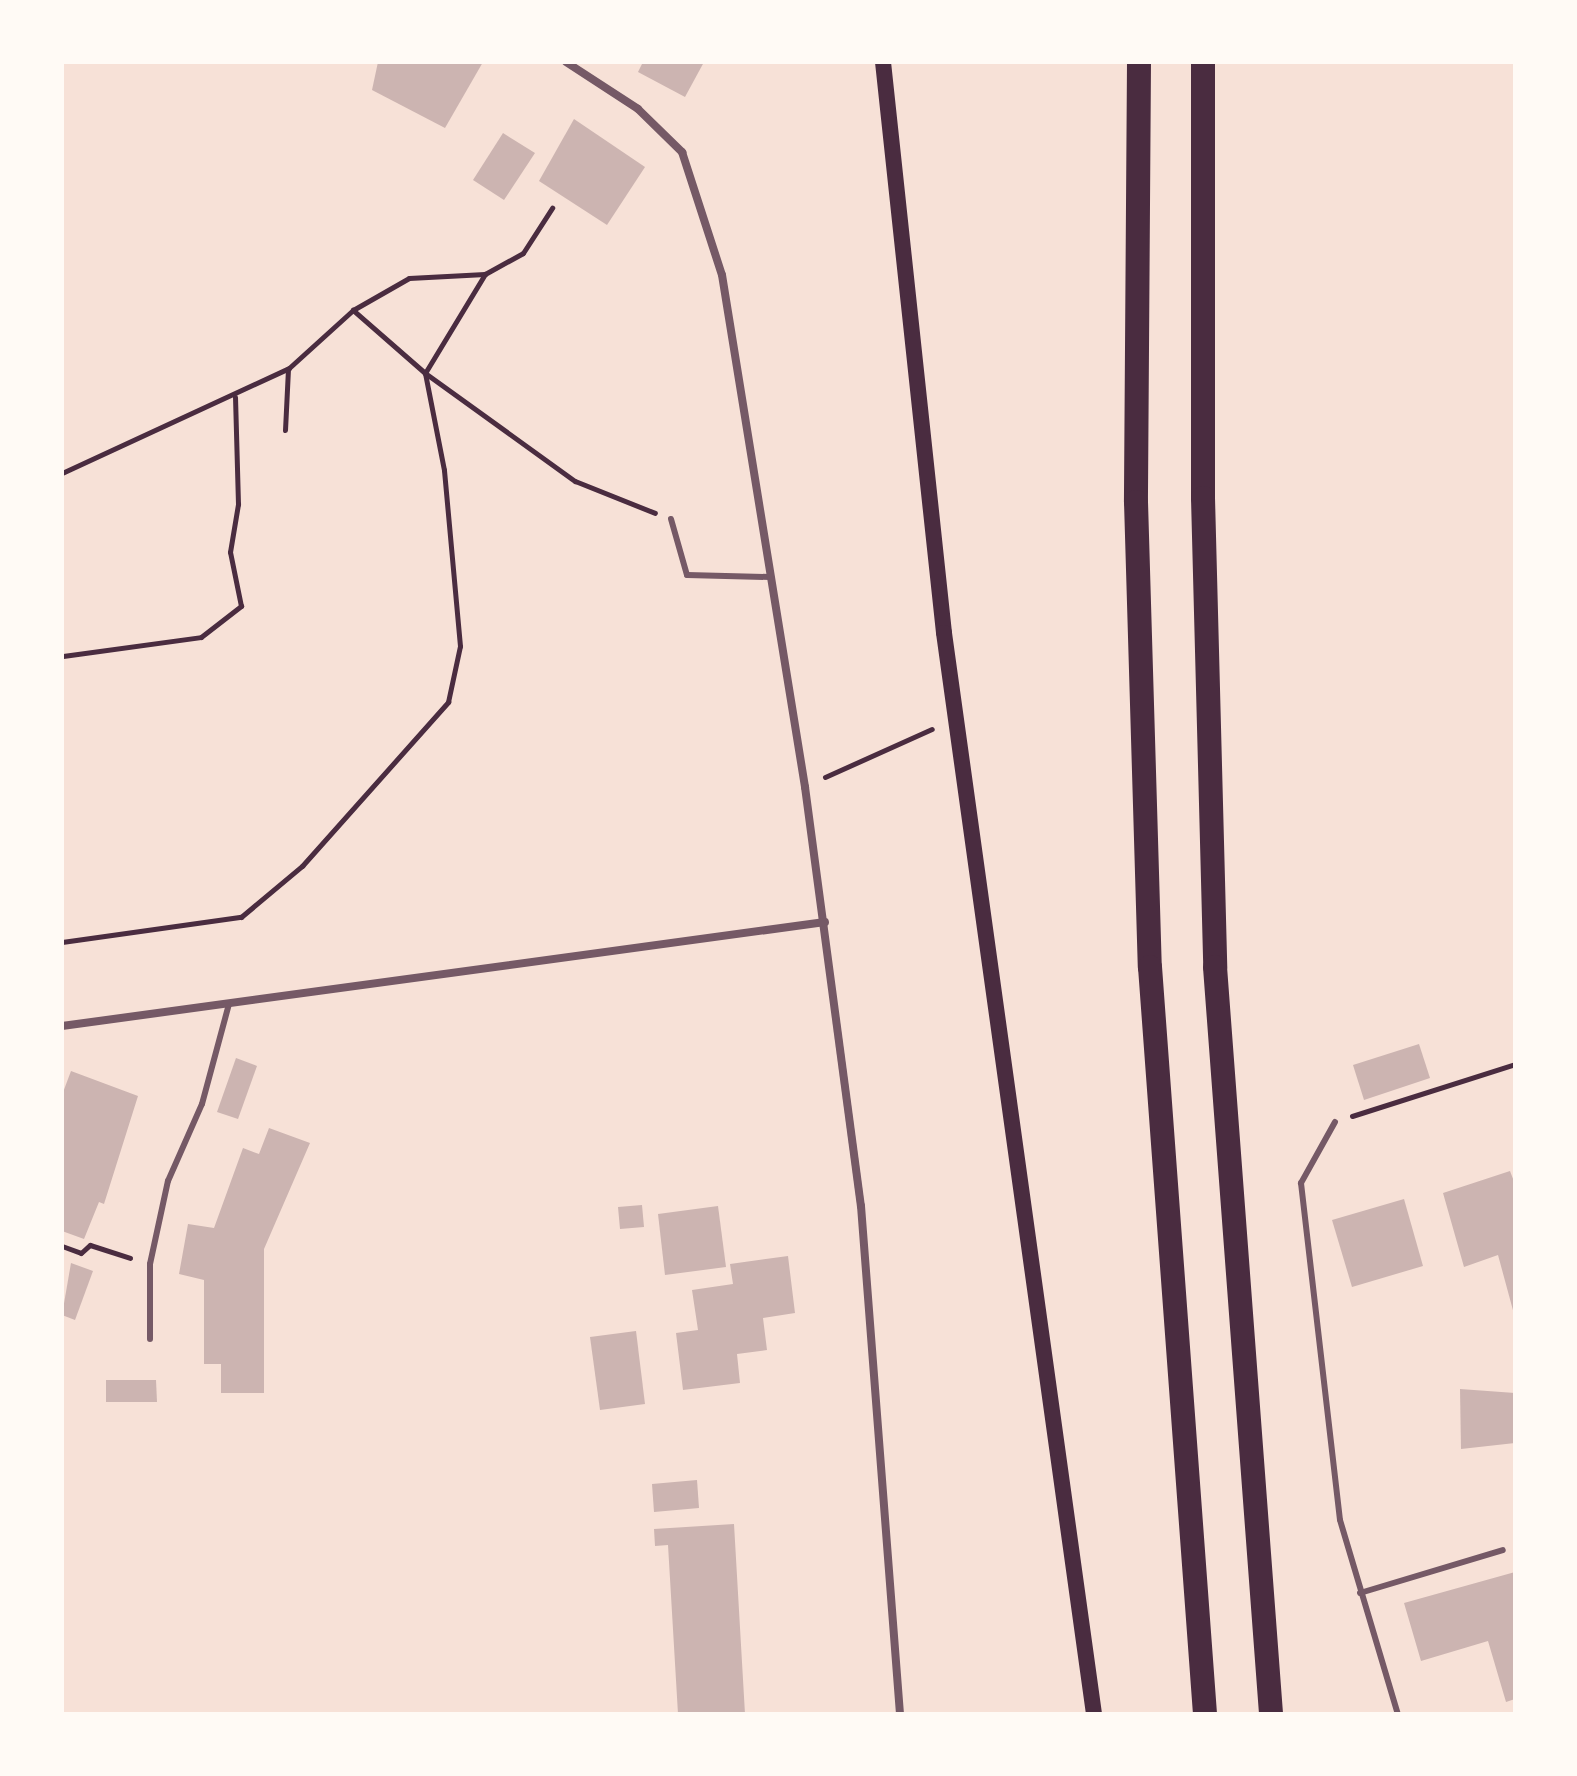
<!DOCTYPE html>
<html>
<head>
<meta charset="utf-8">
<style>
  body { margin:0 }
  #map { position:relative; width:1577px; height:1776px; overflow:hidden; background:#f7e1d7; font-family:Manrope,sans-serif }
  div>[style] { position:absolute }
  .building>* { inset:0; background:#ccb4b1 }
  .path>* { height:5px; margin:-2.5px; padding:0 2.5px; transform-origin:2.5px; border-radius:2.5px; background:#4a2c40 }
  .service>* { height:6px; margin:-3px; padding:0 3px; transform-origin:3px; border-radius:3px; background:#755966 }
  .minor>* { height:8px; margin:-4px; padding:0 4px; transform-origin:4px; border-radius:4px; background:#755966 }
  .secondary>* { height:16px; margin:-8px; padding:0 8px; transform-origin:8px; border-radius:8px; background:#4a2c40 }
  .motorway>* { height:24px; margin:-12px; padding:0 12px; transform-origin:12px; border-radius:12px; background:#4a2c40 }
  span { translate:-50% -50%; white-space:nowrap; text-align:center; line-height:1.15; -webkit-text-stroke:6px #fffaf5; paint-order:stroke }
  .frame { position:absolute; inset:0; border:64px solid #fffaf5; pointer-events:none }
</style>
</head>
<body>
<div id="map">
  <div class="building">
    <i style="clip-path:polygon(378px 62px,483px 62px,445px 128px,372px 90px)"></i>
    <i style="clip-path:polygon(643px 62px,704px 62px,685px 97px,638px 72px)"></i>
    <i style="clip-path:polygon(574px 119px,645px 167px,607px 225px,539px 181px)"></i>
    <i style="clip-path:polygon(503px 133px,535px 153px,504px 200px,473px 180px)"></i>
    <i style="clip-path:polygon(1419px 1044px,1430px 1078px,1364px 1100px,1353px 1065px)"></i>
    <i style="clip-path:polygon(236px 1058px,257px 1066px,238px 1119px,217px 1112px)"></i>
    <i style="clip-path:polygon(71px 1071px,138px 1096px,104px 1204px,99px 1202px,84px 1239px,62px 1231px,62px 1095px)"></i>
    <i style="clip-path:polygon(269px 1128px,310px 1143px,264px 1249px,264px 1393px,221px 1393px,221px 1364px,204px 1364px,204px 1280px,179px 1274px,188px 1224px,214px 1228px,243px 1148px,259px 1154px)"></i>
    <i style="clip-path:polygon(1510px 1171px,1515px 1184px,1514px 1314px,1498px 1255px,1464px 1267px,1443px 1193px)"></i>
    <i style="clip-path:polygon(1404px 1199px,1423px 1266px,1352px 1287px,1332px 1220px)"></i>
    <i style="clip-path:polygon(642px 1205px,644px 1227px,620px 1229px,618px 1207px)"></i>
    <i style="clip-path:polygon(718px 1206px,726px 1267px,665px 1275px,658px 1214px)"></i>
    <i style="clip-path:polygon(788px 1256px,795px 1313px,763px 1318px,767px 1350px,737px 1354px,740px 1383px,683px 1390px,676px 1333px,698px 1330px,692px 1290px,733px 1284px,730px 1264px)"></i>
    <i style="clip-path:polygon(71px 1263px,93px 1271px,75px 1320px,62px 1315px)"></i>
    <i style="clip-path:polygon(636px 1331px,645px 1404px,600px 1410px,590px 1337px)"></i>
    <i style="clip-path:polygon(106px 1380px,156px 1380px,157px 1402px,106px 1402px)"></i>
    <i style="clip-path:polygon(1460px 1389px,1515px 1393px,1515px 1443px,1461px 1449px)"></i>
    <i style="clip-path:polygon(697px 1480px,699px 1508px,654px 1512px,652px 1484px)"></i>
    <i style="clip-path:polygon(734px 1524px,745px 1714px,678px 1714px,668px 1545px,655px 1546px,654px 1529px)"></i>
    <i style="clip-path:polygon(1515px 1572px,1515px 1699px,1506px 1702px,1488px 1641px,1421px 1661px,1404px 1603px)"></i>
  </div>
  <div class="path">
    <i style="left:485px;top:274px;width:116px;rotate:121.2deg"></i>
    <i style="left:425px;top:373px;width:96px;rotate:-138.8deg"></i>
    <i style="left:353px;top:310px;width:64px;rotate:-29.7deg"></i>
    <i style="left:409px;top:278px;width:76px;rotate:-3deg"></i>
    <i style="left:485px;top:274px;width:43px;rotate:-28.9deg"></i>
    <i style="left:523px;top:253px;width:54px;rotate:-57.2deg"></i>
    <i style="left:285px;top:430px;width:61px;rotate:-87.2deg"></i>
    <i style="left:62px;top:473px;width:250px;rotate:-24.8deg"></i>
    <i style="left:289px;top:368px;width:86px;rotate:-42.2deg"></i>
    <i style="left:63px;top:656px;width:139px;rotate:-7.8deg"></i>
    <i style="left:201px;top:637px;width:51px;rotate:-37.8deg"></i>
    <i style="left:241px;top:606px;width:55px;rotate:-101.5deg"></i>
    <i style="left:230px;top:552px;width:49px;rotate:-80.5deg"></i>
    <i style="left:238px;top:504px;width:107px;rotate:-91.6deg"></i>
    <i style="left:825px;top:777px;width:117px;rotate:-24.2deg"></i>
    <i style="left:62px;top:942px;width:181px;rotate:-8deg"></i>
    <i style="left:241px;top:917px;width:80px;rotate:-39.9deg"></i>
    <i style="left:302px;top:866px;width:220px;rotate:-48.3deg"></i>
    <i style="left:448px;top:702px;width:57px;rotate:-77.9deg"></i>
    <i style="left:460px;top:646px;width:177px;rotate:-95.2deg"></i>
    <i style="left:444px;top:470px;width:99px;rotate:-101.1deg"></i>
    <i style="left:425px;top:373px;width:185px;rotate:35.8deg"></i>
    <i style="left:575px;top:481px;width:86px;rotate:21.8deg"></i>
    <i style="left:1352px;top:1116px;width:171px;rotate:-17.7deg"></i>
    <i style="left:62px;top:1246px;width:20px;rotate:20deg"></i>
    <i style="left:81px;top:1253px;width:12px;rotate:-42deg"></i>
    <i style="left:90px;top:1245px;width:42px;rotate:18deg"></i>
  </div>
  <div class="service">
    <i style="left:671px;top:519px;width:58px;rotate:74.1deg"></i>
    <i style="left:687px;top:575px;width:84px;rotate:1.4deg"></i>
    <i style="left:1335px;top:1122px;width:70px;rotate:119.1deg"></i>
    <i style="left:1301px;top:1183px;width:339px;rotate:83.4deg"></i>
    <i style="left:1340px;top:1520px;width:202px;rotate:73.4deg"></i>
    <i style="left:150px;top:1339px;width:75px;rotate:-90deg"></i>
    <i style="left:150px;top:1264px;width:85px;rotate:-77.8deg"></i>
    <i style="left:168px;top:1181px;width:84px;rotate:-66.2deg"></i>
    <i style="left:202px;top:1104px;width:104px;rotate:-74.9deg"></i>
    <i style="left:1360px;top:1593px;width:149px;rotate:-16.7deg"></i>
  </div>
  <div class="minor">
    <i style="left:566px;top:62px;width:86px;rotate:33.1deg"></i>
    <i style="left:638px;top:109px;width:62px;rotate:44.3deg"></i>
    <i style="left:682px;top:152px;width:129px;rotate:72deg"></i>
    <i style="left:722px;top:275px;width:519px;rotate:80.79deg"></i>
    <i style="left:805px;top:787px;width:423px;rotate:82.4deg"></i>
    <i style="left:861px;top:1206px;width:509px;rotate:85.61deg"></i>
    <i style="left:62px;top:1026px;width:770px;rotate:-7.76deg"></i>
  </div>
  <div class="secondary">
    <i style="left:883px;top:62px;width:574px;rotate:83.9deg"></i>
    <i style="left:944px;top:633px;width:1091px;rotate:82.1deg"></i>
  </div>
  <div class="motorway">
    <i style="left:1139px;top:62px;width:440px;rotate:90.4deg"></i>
    <i style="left:1136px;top:502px;width:465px;rotate:88.3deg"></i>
    <i style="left:1150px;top:967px;width:749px;rotate:85.79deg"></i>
    <i style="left:1203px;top:62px;width:436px;rotate:90deg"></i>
    <i style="left:1203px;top:498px;width:469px;rotate:88.5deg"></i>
    <i style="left:1215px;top:967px;width:749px;rotate:85.71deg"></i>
  </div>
  <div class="frame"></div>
</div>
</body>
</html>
